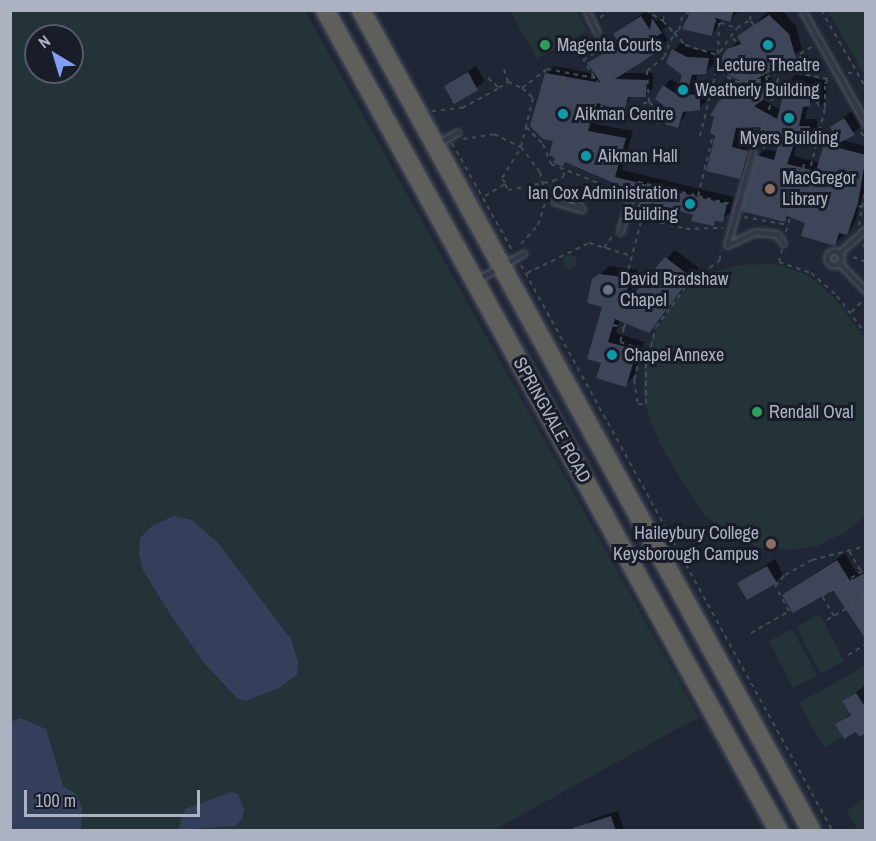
<!DOCTYPE html>
<html>
<head>
<meta charset="utf-8">
<style>
  body { margin:0 }
  #map { position:relative; width:876px; height:841px; overflow:hidden; background:#202635; font-family:"Archivo Narrow",sans-serif }
  div>[style] { position:absolute }
  .green>* { inset:0; background:#233337 }
  .round { border-radius:50% }
  .water>* { inset:0; background:#343f5c }
  .shadow>* { inset:0; background:#0007 }
  .building>* { inset:0; background:#3e4558 }
  .path>* { height:2px; margin-top:-1px; transform-origin:0; background:repeating-linear-gradient(90deg,#3f4e53 0 4.5px,transparent 0 9px) }
  .roads { filter:drop-shadow(0 0 2px #515564) drop-shadow(0 0 2px #515564) }
  .service>* { height:5px; margin:-2.5px; padding:0 2.5px; transform-origin:2.5px; border-radius:2.5px; background:#333846 }
  .service>.ring { margin:-2.5px; padding:0; box-sizing:content-box; background:none; border:5px solid #333846; border-radius:50% }
  .trunk>* { height:18px; margin:-9px; padding:0 9px; transform-origin:9px; border-radius:9px; background:#5e5e5b }
  .dots>* { width:16px; height:16px; translate:-50% -50%; box-sizing:border-box; border:3px solid #191d2a; border-radius:50% }
  span { translate:-50% -50%; white-space:nowrap; text-align:center; line-height:1.15; -webkit-text-stroke:6px #191d2a; paint-order:stroke }
  .poi-label { font-size:18px; color:#adb2c3 }
  .left { translate:0 -50%; text-align:left }
  .right { translate:-100% -50%; text-align:right }
  .street-label { font-size:18px; color:#adb2c3 }
  .frame { position:absolute; inset:0; border:12px solid #adb2c3; pointer-events:none }
  .north { position:absolute; left:24px; top:24px; width:60px; height:60px; box-sizing:border-box; background:#191d2a; border:2px solid #545967; border-radius:50%; rotate:322deg; font-size:16px; font-weight:700; line-height:24px; text-align:center; color:#adb2c3 }
  .north::after { content:''; display:block; margin:auto; width:21px; height:27px; background:#819ef3; clip-path:polygon(50% 0,100% 100%,50% 72%,0 100%) }
  .scale { position:absolute; left:24px; top:790px; width:176px; height:27px; box-sizing:border-box; border:3px solid #adb2c3; border-top:0; padding-left:8px; font-size:18px; line-height:21px; white-space:nowrap; color:#adb2c3; -webkit-text-stroke:4px #191d2a; paint-order:stroke }
</style>
</head>
<body>
<div id="map">
  <div class="green">
    <i style="clip-path:polygon(evenodd,10px 11px,305px 11px,699px 717px,494px 830px,11px 830px,10px 11px,36px 36px,72px 36px,72px 72px,36px 72px,36px 36px)"></i>
    <i style="clip-path:polygon(510px 11px,576px 11px,588px 31px,537px 59px)"></i>
    <i style="clip-path:polygon(866px 11px,866px 76px,865px 76px,829px 12px)"></i>
    <i class="round" style="left:563px;top:255px;width:14px;height:14px"></i>
    <i style="clip-path:polygon(775px 264px,808px 275px,835px 298px,865px 339px,865px 516px,845px 533px,817px 546px,789px 550px,760px 548px,731px 535px,704px 515px,664px 452px,650px 421px,643px 393px,644px 365px,651px 341px,672px 302px,702px 276px,739px 265px)"></i>
    <i style="clip-path:polygon(820px 614px,844px 661px,821px 674px,796px 627px)"></i>
    <i style="clip-path:polygon(792px 629px,817px 676px,793px 688px,769px 641px)"></i>
    <i style="clip-path:polygon(865px 666px,865px 702px,863px 704px,856px 693px,842px 701px,851px 715px,835px 724px,843px 737px,824px 748px,799px 703px)"></i>
    <i style="clip-path:polygon(865px 799px,865px 830px,858px 830px,846px 811px)"></i>
  </div>
  <div class="water">
    <i style="clip-path:polygon(173px 516px,192px 520px,218px 543px,291px 639px,298px 662px,297px 675px,279px 688px,246px 701px,238px 699px,205px 664px,170px 614px,143px 570px,139px 554px,140px 538px,152px 526px)"></i>
    <i style="clip-path:polygon(20px 718px,46px 729px,63px 786px,76px 794px,82px 808px,81px 830px,11px 829px,11px 722px)"></i>
    <i style="clip-path:polygon(232px 792px,238px 794px,244px 809px,242px 819px,235px 826px,178px 830px,185px 809px)"></i>
  </div>
  <div class="shadow">
    <i style="clip-path:polygon(647px 10px,656px 21px,663px 16px,668px 24px,662px 31px,668px 40px,623px 73px,653px 73px,653px 88px,645px 96px,632px 95px,623px 109px,601px 103px,595px 124px,633px 131px,622px 170px,734px 197px,730px 213px,713px 224px,695px 214px,657px 203px,649px 210px,639px 208px,638px 183px,628px 187px,567px 161px,562px 165px,557px 157px,546px 74px,554px 66px,596px 74px,589px 63px,620px 42px,615px 34px)"></i>
    <i style="clip-path:polygon(689px 10px,740px 10px,730px 20px,723px 18px,712px 35px,684px 28px)"></i>
    <i style="clip-path:polygon(782px 10px,796px 26px,802px 49px,766px 72px,777px 86px,762px 99px,781px 110px,789px 81px,796px 74px,827px 81px,826px 99px,820px 106px,816px 99px,808px 105px,805px 119px,817px 119px,817px 134px,809px 141px,798px 142px,794px 156px,820px 163px,825px 145px,833px 137px,838px 139px,831px 127px,852px 111px,861px 127px,842px 140px,866px 146px,866px 187px,854px 225px,834px 244px,806px 222px,790px 215px,785px 221px,758px 156px,765px 149px,778px 152px,781px 140px,759px 126px,742px 126px,738px 140px,754px 144px,747px 170px,740px 177px,717px 135px,715px 116px,720px 102px,746px 81px,729px 50px,768px 11px)"></i>
    <i style="clip-path:polygon(681px 43px,695px 50px,715px 51px,713px 65px,705px 72px,698px 73px,694px 88px,706px 87px,706px 101px,699px 109px,688px 110px,678px 126px,664px 86px,671px 79px,680px 85px,683px 74px,674px 50px)"></i>
    <i style="clip-path:polygon(476px 66px,485px 81px,455px 102px,446px 87px)"></i>
    <i style="clip-path:polygon(675px 250px,699px 268px,649px 331px,620px 319px,616px 333px,644px 342px,634px 376px,626px 385px,603px 362px,604px 306px,594px 280px,609px 266px,638px 270px,627px 303px)"></i>
    <i style="clip-path:polygon(845px 553px,858px 575px,866px 571px,866px 638px,833px 588px,784px 595px)"></i>
    <i style="clip-path:polygon(775px 559px,783px 574px,776px 582px,739px 584px)"></i>
    <i style="clip-path:polygon(864px 686px,866px 689px,866px 734px,837px 724px,851px 713px,844px 701px)"></i>
    <i style="clip-path:polygon(618px 811px,624px 830px,588px 830px,586px 825px,592px 819px)"></i>
  </div>
  <div class="building">
    <i style="clip-path:polygon(691px 10px,734px 10px,730px 22px,716px 18px,712px 36px,682px 29px)"></i>
    <i style="clip-path:polygon(769px 15px,789px 34px,796px 58px,758px 78px,770px 95px,754px 106px,777px 119px,787px 81px,820px 88px,819px 108px,810px 92px,810px 106px,803px 107px,799px 126px,810px 126px,810px 143px,794px 144px,787px 164px,816px 171px,824px 144px,866px 155px,858px 203px,847px 235px,839px 233px,835px 246px,801px 236px,805px 223px,787px 216px,785px 222px,741px 211px,757px 155px,774px 160px,779px 141px,759px 127px,736px 128px,732px 147px,748px 151px,740px 179px,706px 171px,715px 136px,710px 133px,714px 117px,710px 115px,719px 101px,746px 83px,729px 76px,718px 63px,727px 49px,741px 44px,737px 36px)"></i>
    <i style="clip-path:polygon(641px 16px,650px 30px,652px 18px,662px 33px,654px 38px,662px 49px,615px 79px,647px 80px,646px 97px,628px 97px,624px 111px,597px 103px,588px 131px,626px 138px,615px 177px,727px 204px,723px 222px,715px 221px,714px 226px,691px 221px,693px 215px,652px 203px,650px 212px,637px 209px,640px 200px,635px 198px,635px 185px,628px 189px,565px 162px,563px 167px,553px 163px,555px 158px,549px 155px,553px 141px,543px 139px,530px 126px,545px 73px,601px 83px,587px 63px,620px 44px,613px 34px)"></i>
    <i style="clip-path:polygon(672px 49px,687px 57px,709px 58px,706px 74px,692px 75px,687px 95px,700px 94px,700px 110px,683px 112px,678px 128px,665px 124px,669px 110px,655px 99px,663px 85px,676px 94px,682px 75px,666px 63px)"></i>
    <i style="clip-path:polygon(468px 72px,478px 90px,454px 104px,444px 86px)"></i>
    <i style="clip-path:polygon(844px 118px,855px 135px,839px 143px,830px 127px)"></i>
    <i style="clip-path:polygon(665px 257px,691px 277px,649px 333px,615px 319px,608px 342px,637px 350px,626px 387px,596px 378px,601px 363px,587px 359px,602px 307px,587px 303px,592px 279px,599px 274px,631px 278px,621px 309px)"></i>
    <i style="clip-path:polygon(837px 560px,850px 581px,866px 572px,866px 640px,833px 590px,793px 613px,782px 595px)"></i>
    <i style="clip-path:polygon(767px 566px,777px 583px,747px 600px,737px 583px)"></i>
    <i style="clip-path:polygon(856px 693px,866px 708px,866px 733px,859px 737px,856px 732px,844px 739px,835px 724px,851px 715px,842px 701px)"></i>
    <i style="clip-path:polygon(611px 816px,616px 831px,574px 831px,573px 828px)"></i>
  </div>
  <div class="path">
    <i style="left:645px;top:10px;width:21px;rotate:31deg"></i>
    <i style="left:663px;top:21px;width:11px;rotate:-75deg"></i>
    <i style="left:677px;top:10px;width:63px;rotate:16.7deg"></i>
    <i style="left:737px;top:28px;width:15px;rotate:-32deg"></i>
    <i style="left:750px;top:20px;width:10px;rotate:-79deg"></i>
    <i style="left:821px;top:10px;width:90px;rotate:60deg"></i>
    <i style="left:600px;top:18px;width:12px;rotate:-42deg"></i>
    <i style="left:663px;top:21px;width:16px;rotate:47deg"></i>
    <i style="left:674px;top:33px;width:6px;rotate:-31deg"></i>
    <i style="left:679px;top:30px;width:16px;rotate:-76deg"></i>
    <i style="left:751px;top:21px;width:20px;rotate:57deg"></i>
    <i style="left:733px;top:38px;width:17px;rotate:50deg"></i>
    <i style="left:720px;top:52px;width:29px;rotate:-55deg"></i>
    <i style="left:718px;top:63px;width:17px;rotate:57deg"></i>
    <i style="left:727px;top:77px;width:12px;rotate:24deg"></i>
    <i style="left:738px;top:82px;width:19px;rotate:-3deg"></i>
    <i style="left:749px;top:64px;width:19px;rotate:65deg"></i>
    <i style="left:757px;top:81px;width:26px;rotate:-23deg"></i>
    <i style="left:781px;top:71px;width:22px;rotate:-120deg"></i>
    <i style="left:504px;top:69px;width:14px;rotate:73deg"></i>
    <i style="left:508px;top:82px;width:15px;rotate:23deg"></i>
    <i style="left:522px;top:88px;width:31px;rotate:-37deg"></i>
    <i style="left:547px;top:69px;width:49px;rotate:10.6deg"></i>
    <i style="left:788px;top:71px;width:41px;rotate:11.3deg"></i>
    <i style="left:848px;top:73px;width:8px;rotate:-7deg"></i>
    <i style="left:488px;top:78px;width:15px;rotate:42deg"></i>
    <i style="left:499px;top:88px;width:11px;rotate:-34deg"></i>
    <i style="left:766px;top:78px;width:15px;rotate:58deg"></i>
    <i style="left:774px;top:91px;width:21px;rotate:-71deg"></i>
    <i style="left:781px;top:71px;width:23px;rotate:-29deg"></i>
    <i style="left:801px;top:60px;width:6px;rotate:-99deg"></i>
    <i style="left:800px;top:54px;width:15px;rotate:-32deg"></i>
    <i style="left:522px;top:88px;width:15px;rotate:42deg"></i>
    <i style="left:533px;top:98px;width:30px;rotate:104deg"></i>
    <i style="left:526px;top:127px;width:24px;rotate:45deg"></i>
    <i style="left:543px;top:144px;width:22px;rotate:68deg"></i>
    <i style="left:551px;top:164px;width:54px;rotate:21.8deg"></i>
    <i style="left:601px;top:184px;width:9px;rotate:108deg"></i>
    <i style="left:598px;top:193px;width:25px;rotate:18deg"></i>
    <i style="left:558px;top:98px;width:27px;rotate:-75deg"></i>
    <i style="left:649px;top:102px;width:31px;rotate:-94deg"></i>
    <i style="left:647px;top:71px;width:22px;rotate:-39deg"></i>
    <i style="left:664px;top:57px;width:26px;rotate:-67deg"></i>
    <i style="left:674px;top:33px;width:16px;rotate:47deg"></i>
    <i style="left:685px;top:45px;width:34px;rotate:17deg"></i>
    <i style="left:601px;top:109px;width:17px;rotate:-80deg"></i>
    <i style="left:604px;top:92px;width:38px;rotate:-123deg"></i>
    <i style="left:583px;top:60px;width:38px;rotate:-30deg"></i>
    <i style="left:432px;top:111px;width:30px;rotate:-6deg"></i>
    <i style="left:462px;top:108px;width:42px;rotate:-28.4deg"></i>
    <i style="left:626px;top:115px;width:12px;rotate:-48deg"></i>
    <i style="left:634px;top:106px;width:16px;rotate:-15deg"></i>
    <i style="left:649px;top:102px;width:13px;rotate:45deg"></i>
    <i style="left:658px;top:111px;width:13px;rotate:90deg"></i>
    <i style="left:861px;top:132px;width:9px;rotate:58deg"></i>
    <i style="left:754px;top:134px;width:15px;rotate:48deg"></i>
    <i style="left:764px;top:145px;width:8px;rotate:83deg"></i>
    <i style="left:700px;top:136px;width:75px;rotate:-76.1deg"></i>
    <i style="left:718px;top:63px;width:40px;rotate:-88.6deg"></i>
    <i style="left:463px;top:139px;width:31px;rotate:-9deg"></i>
    <i style="left:494px;top:134px;width:30px;rotate:26deg"></i>
    <i style="left:521px;top:147px;width:31px;rotate:53deg"></i>
    <i style="left:540px;top:172px;width:27px;rotate:77deg"></i>
    <i style="left:452px;top:143px;width:123px;rotate:60.7deg"></i>
    <i style="left:748px;top:143px;width:23px;rotate:-45deg"></i>
    <i style="left:764px;top:127px;width:37px;rotate:-74deg"></i>
    <i style="left:804px;top:164px;width:29px;rotate:104deg"></i>
    <i style="left:797px;top:192px;width:67px;rotate:13deg"></i>
    <i style="left:811px;top:166px;width:60px;rotate:-76.4deg"></i>
    <i style="left:825px;top:108px;width:24px;rotate:-90deg"></i>
    <i style="left:825px;top:84px;width:9px;rotate:-58deg"></i>
    <i style="left:638px;top:182px;width:62px;rotate:13.1deg"></i>
    <i style="left:698px;top:196px;width:59px;rotate:-76.2deg"></i>
    <i style="left:505px;top:183px;width:6px;rotate:-121deg"></i>
    <i style="left:502px;top:178px;width:36px;rotate:-58deg"></i>
    <i style="left:521px;top:147px;width:21px;rotate:-76deg"></i>
    <i style="left:485px;top:196px;width:23px;rotate:-31deg"></i>
    <i style="left:505px;top:184px;width:7px;rotate:63deg"></i>
    <i style="left:508px;top:190px;width:46px;rotate:-11.3deg"></i>
    <i style="left:553px;top:181px;width:11px;rotate:-22deg"></i>
    <i style="left:563px;top:177px;width:6px;rotate:-72deg"></i>
    <i style="left:698px;top:196px;width:33px;rotate:14deg"></i>
    <i style="left:634px;top:216px;width:54px;rotate:14deg"></i>
    <i style="left:686px;top:229px;width:37px;rotate:-2deg"></i>
    <i style="left:744px;top:217px;width:45px;rotate:10.3deg"></i>
    <i style="left:859px;top:225px;width:40px;rotate:-80deg"></i>
    <i style="left:786px;top:232px;width:41px;rotate:-74.6deg"></i>
    <i style="left:521px;top:244px;width:25px;rotate:-48deg"></i>
    <i style="left:538px;top:225px;width:22px;rotate:-72deg"></i>
    <i style="left:863px;top:244px;width:8px;rotate:67deg"></i>
    <i style="left:604px;top:248px;width:16px;rotate:-55deg"></i>
    <i style="left:782px;top:249px;width:13px;rotate:103deg"></i>
    <i style="left:779px;top:262px;width:34px;rotate:19deg"></i>
    <i style="left:811px;top:273px;width:35px;rotate:41deg"></i>
    <i style="left:837px;top:296px;width:48px;rotate:52.7deg"></i>
    <i style="left:853px;top:257px;width:14px;rotate:21deg"></i>
    <i style="left:521px;top:265px;width:645px;rotate:61.17deg"></i>
    <i style="left:527px;top:273px;width:69px;rotate:-25.8deg"></i>
    <i style="left:589px;top:243px;width:45px;rotate:16.8deg"></i>
    <i style="left:626px;top:278px;width:69px;rotate:-75deg"></i>
    <i style="left:851px;top:312px;width:18px;rotate:-43deg"></i>
    <i style="left:613px;top:325px;width:11px;rotate:15deg"></i>
    <i style="left:624px;top:328px;width:26px;rotate:-74deg"></i>
    <i style="left:631px;top:303px;width:25px;rotate:-79deg"></i>
    <i style="left:636px;top:278px;width:10px;rotate:-156deg"></i>
    <i style="left:624px;top:328px;width:15px;rotate:106deg"></i>
    <i style="left:620px;top:342px;width:23px;rotate:18deg"></i>
    <i style="left:642px;top:349px;width:32px;rotate:104deg"></i>
    <i style="left:634px;top:380px;width:24px;rotate:81deg"></i>
    <i style="left:638px;top:404px;width:8px"></i>
    <i style="left:646px;top:404px;width:40px;rotate:-90deg"></i>
    <i style="left:646px;top:364px;width:38px;rotate:-75deg"></i>
    <i style="left:656px;top:327px;width:54px;rotate:-53.3deg"></i>
    <i style="left:688px;top:284px;width:40px;rotate:-37deg"></i>
    <i style="left:720px;top:260px;width:10px;rotate:-90deg"></i>
    <i style="left:849px;top:551px;width:23px;rotate:59deg"></i>
    <i style="left:851px;top:578px;width:17px;rotate:-31deg"></i>
    <i style="left:851px;top:606px;width:31px;rotate:61deg"></i>
    <i style="left:789px;top:611px;width:29px;rotate:-119deg"></i>
    <i style="left:775px;top:586px;width:15px;rotate:-48deg"></i>
    <i style="left:785px;top:575px;width:31px;rotate:-29deg"></i>
    <i style="left:812px;top:560px;width:56px;rotate:-14.5deg"></i>
    <i style="left:834px;top:616px;width:23px;rotate:-121deg"></i>
    <i style="left:822px;top:596px;width:34px;rotate:-30deg"></i>
    <i style="left:851px;top:579px;width:23px;rotate:59deg"></i>
    <i style="left:827px;top:620px;width:45px;rotate:-30.5deg"></i>
    <i style="left:751px;top:633px;width:46px;rotate:-29.9deg"></i>
    <i style="left:848px;top:655px;width:21px;rotate:-31deg"></i>
  </div>
  <div class="roads">
    <div class="service">
      <i style="left:586px;top:10px;width:25px;rotate:64deg"></i>
      <i style="left:802px;top:10px;width:131px;rotate:60.7deg"></i>
      <i style="left:437px;top:144px;width:24px;rotate:-30deg"></i>
      <i style="left:554px;top:190px;width:21px;rotate:23deg"></i>
      <i style="left:573px;top:198px;width:14px;rotate:51deg"></i>
      <i style="left:554px;top:201px;width:29px;rotate:16deg"></i>
      <i style="left:620px;top:232px;width:45px;rotate:-73.2deg"></i>
      <i style="left:727px;top:245px;width:98px;rotate:-74.7deg"></i>
      <i style="left:727px;top:245px;width:31px;rotate:-25deg"></i>
      <i style="left:755px;top:232px;width:22px;rotate:5deg"></i>
      <i style="left:777px;top:234px;width:11px;rotate:56deg"></i>
      <i class="ring" style="left:827px;top:251px;width:9px;height:9px"></i>
      <i style="left:839px;top:253px;width:36px;rotate:-42deg"></i>
      <i style="left:839px;top:263px;width:39px;rotate:46deg"></i>
      <i style="left:477px;top:280px;width:54px;rotate:-29.9deg"></i>
    </div>
    <div class="trunk">
      <i style="left:325px;top:10px;width:937px;rotate:61.08deg"></i>
      <i style="left:361px;top:10px;width:935px;rotate:61.24deg"></i>
    </div>
  </div>
  <div class="dots">
    <i style="left:545px;top:45px;background:#2e9e5b"></i>
    <i style="left:768px;top:45px;background:#0f9aa8"></i>
    <i style="left:683px;top:90px;background:#0f9aa8"></i>
    <i style="left:563px;top:114px;background:#0f9aa8"></i>
    <i style="left:789px;top:118px;background:#0f9aa8"></i>
    <i style="left:586px;top:156px;background:#0f9aa8"></i>
    <i style="left:770px;top:189px;background:#8d6e63"></i>
    <i style="left:690px;top:204px;background:#0f9aa8"></i>
    <i style="left:608px;top:290px;background:#6b7280"></i>
    <i style="left:612px;top:355px;background:#0f9aa8"></i>
    <i style="left:757px;top:412px;background:#2e9e5b"></i>
    <i style="left:771px;top:544px;background:#8d6e63"></i>
  </div>
  <div class="poi-label">
    <span class="left" style="left:557px;top:45px">Magenta Courts</span>
    <span style="left:768px;top:65px">Lecture Theatre</span>
    <span class="left" style="left:695px;top:90px">Weatherly Building</span>
    <span class="left" style="left:575px;top:114px">Aikman Centre</span>
    <span style="left:789px;top:138px">Myers Building</span>
    <span class="left" style="left:598px;top:156px">Aikman Hall</span>
    <span class="left" style="left:782px;top:189px">MacGregor<br>Library</span>
    <span class="right" style="left:678px;top:204px">Ian Cox Administration<br>Building</span>
    <span class="left" style="left:620px;top:290px">David Bradshaw<br>Chapel</span>
    <span class="left" style="left:624px;top:355px">Chapel Annexe</span>
    <span class="left" style="left:769px;top:412px">Rendall Oval</span>
    <span class="right" style="left:759px;top:544px">Haileybury College<br>Keysborough Campus</span>
  </div>
  <div class="street-label">
    <span style="left:552px;top:420px;rotate:61deg">SPRINGVALE ROAD</span>
  </div>
  <div class="frame"></div>
  <div class="north">N</div>
  <div class="scale">100 m</div>
</div>
</body>
</html>
